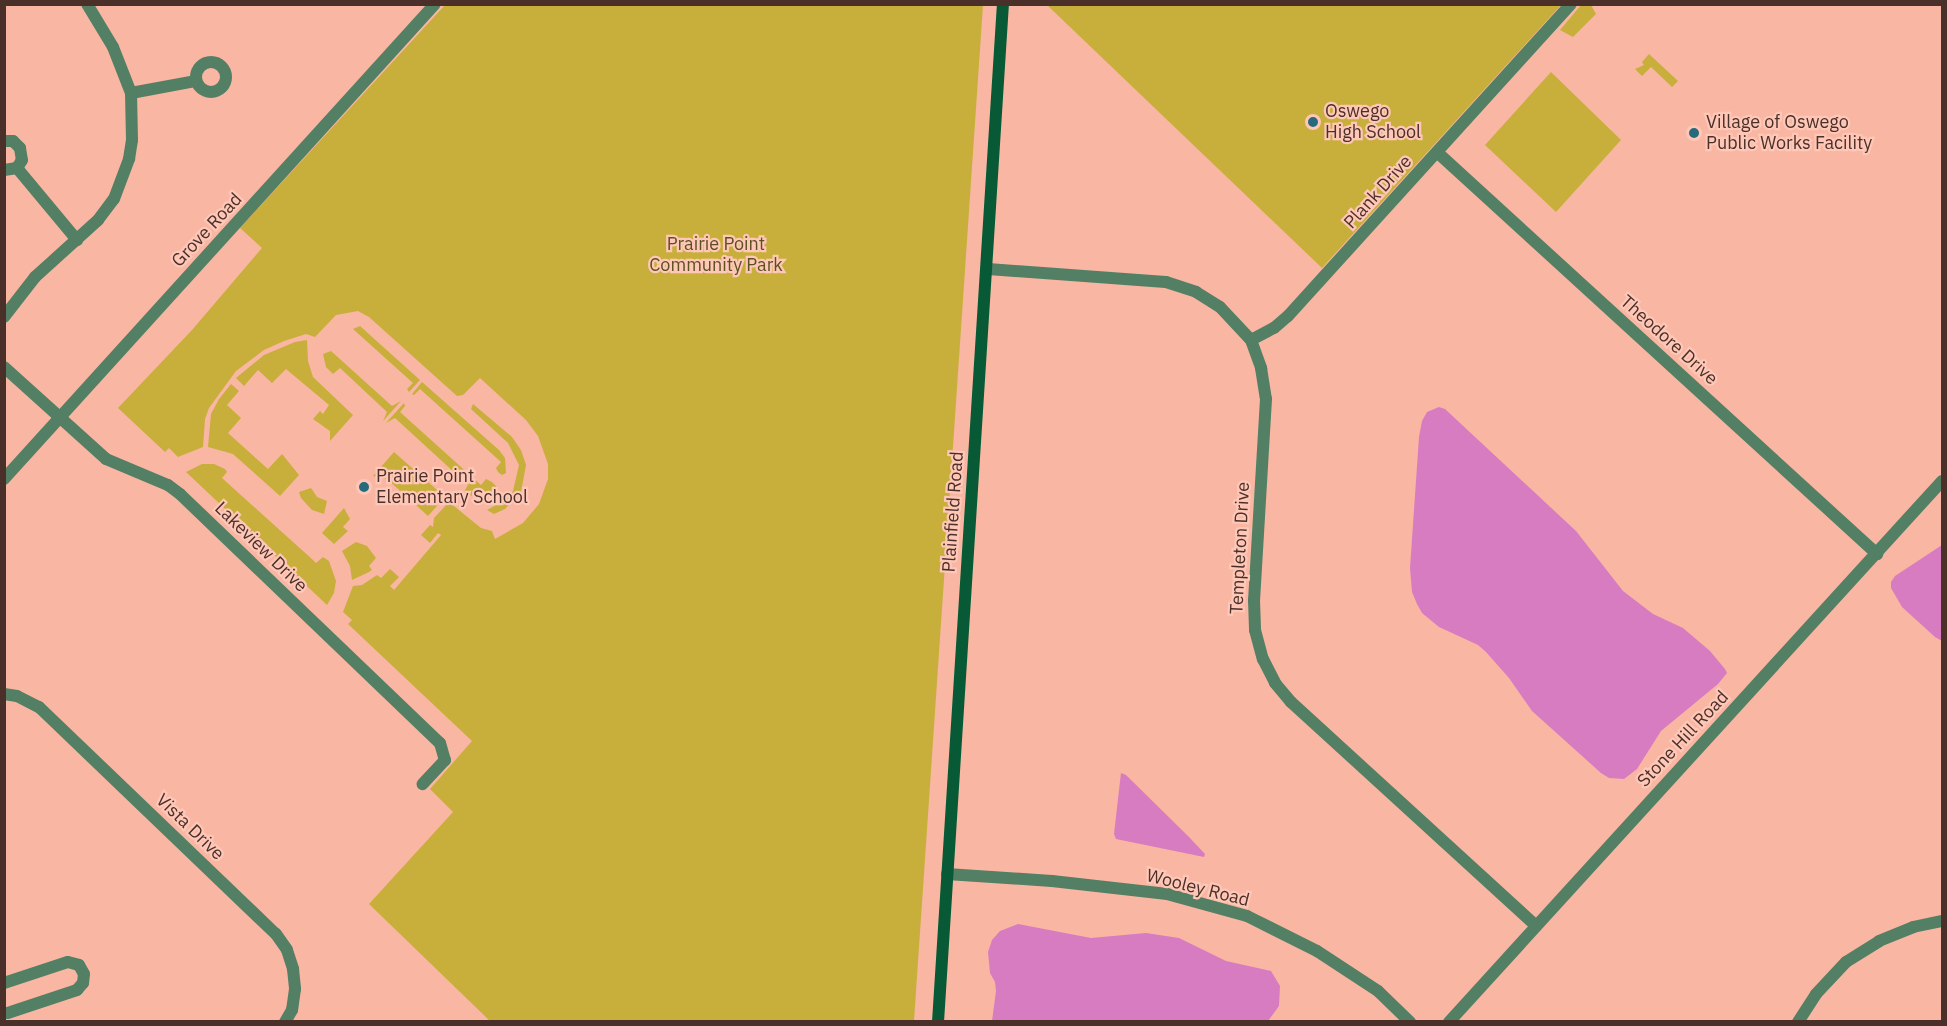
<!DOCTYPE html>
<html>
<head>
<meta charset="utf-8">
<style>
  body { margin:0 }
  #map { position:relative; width:1947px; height:1026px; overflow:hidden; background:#f9b6a2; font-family:"IBM Plex Sans",sans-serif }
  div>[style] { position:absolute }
  .green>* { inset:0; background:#c8af3c }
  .water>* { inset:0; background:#d77cc1 }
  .minor>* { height:12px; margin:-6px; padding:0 6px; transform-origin:6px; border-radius:6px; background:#537f64 }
  .minor>.ring { margin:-6px; padding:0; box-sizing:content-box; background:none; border:12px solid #537f64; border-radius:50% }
  .tertiary>* { height:12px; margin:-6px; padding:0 6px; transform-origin:6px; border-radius:6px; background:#537f64 }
  .secondary>* { height:12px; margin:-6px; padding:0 6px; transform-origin:6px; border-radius:6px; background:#075a35 }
  .dots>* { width:16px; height:16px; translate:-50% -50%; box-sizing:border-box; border:3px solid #fec7b7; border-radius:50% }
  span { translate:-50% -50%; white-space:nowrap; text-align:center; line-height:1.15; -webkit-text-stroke:4.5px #fec7b7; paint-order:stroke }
  .poi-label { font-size:18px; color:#4b3029 }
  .left { translate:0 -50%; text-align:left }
  .street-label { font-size:18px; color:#4b3029 }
  .park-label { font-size:18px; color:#5b5020 }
  .frame { position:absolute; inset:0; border:6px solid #4b3029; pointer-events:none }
</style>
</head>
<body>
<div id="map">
  <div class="green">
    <i style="clip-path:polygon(445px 5px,983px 5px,914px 1021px,490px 1021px,369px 904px,453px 812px,430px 789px,472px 741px,348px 624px,352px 620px,343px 612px,353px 586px,362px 585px,377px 575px,381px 578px,390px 569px,399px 577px,390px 586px,394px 590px,441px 535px,438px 533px,430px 543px,421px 535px,430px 525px,433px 527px,434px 518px,449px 502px,481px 528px,492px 531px,495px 539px,523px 523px,539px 504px,548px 479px,548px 464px,538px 436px,526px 420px,480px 378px,463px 395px,457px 396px,369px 317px,358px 311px,336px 315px,315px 337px,306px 334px,284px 341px,264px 350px,236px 371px,209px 408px,205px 419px,203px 447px,178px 457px,169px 448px,165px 452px,118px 408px,192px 330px,262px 248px,240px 228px)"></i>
    <i style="clip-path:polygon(1047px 5px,1561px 5px,1322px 268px)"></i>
    <i style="clip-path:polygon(1581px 5px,1591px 5px,1596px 14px,1573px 37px,1560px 30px)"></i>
    <i style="clip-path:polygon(1649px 54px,1678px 81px,1672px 87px,1651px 67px,1642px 76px,1635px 69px,1644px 65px,1642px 62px)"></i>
    <i style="clip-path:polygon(1551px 72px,1621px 140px,1556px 212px,1485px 145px)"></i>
    <i style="clip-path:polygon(360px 326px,420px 380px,409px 392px,407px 389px,413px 383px,353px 329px)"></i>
    <i style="clip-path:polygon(307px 340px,308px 361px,313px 377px,353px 415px,330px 441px,330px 431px,313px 419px,320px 411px,323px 414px,329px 405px,286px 369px,272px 383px,258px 370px,244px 386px,236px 378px,264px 355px,295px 342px)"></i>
    <i style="clip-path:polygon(331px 351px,392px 406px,401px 401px,383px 421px,387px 412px,340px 368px,333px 374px,326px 367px,323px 354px)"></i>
    <i style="clip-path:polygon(422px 382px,499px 450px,505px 458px,506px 473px,502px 475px,498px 472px,496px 468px,501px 462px,420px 389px,414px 395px,412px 394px)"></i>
    <i style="clip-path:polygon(231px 384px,239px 391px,227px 405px,241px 418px,228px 433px,268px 469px,282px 454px,299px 475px,280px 496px,233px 454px,208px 447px,211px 414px,219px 399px)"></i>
    <i style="clip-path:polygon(404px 403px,405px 406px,400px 412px,481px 485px,486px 479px,492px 482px,497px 487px,494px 493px,481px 498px,469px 495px,465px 490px,468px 485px,395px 418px,386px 423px)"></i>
    <i style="clip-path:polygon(473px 404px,512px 437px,521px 450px,526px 465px,521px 492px,505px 509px,494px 514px,487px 510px,507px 499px,513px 491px,519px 465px,508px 443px,471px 409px)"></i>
    <i style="clip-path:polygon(394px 452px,445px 497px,428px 516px,387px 479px,373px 476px)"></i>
    <i style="clip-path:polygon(202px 464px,214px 464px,225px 469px,227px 472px,222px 478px,313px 560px,316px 563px,323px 557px,329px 561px,336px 581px,334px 593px,327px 605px,186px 472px)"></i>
    <i style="clip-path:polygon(311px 488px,317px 497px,327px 501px,324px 514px,312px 510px,301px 498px,299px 492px)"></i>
    <i style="clip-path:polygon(344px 508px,350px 519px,343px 527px,348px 531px,334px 544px,322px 533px)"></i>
    <i style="clip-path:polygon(356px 542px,367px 546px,376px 558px,369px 566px,372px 570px,369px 572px,352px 580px,350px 566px,342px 551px)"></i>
  </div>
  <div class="water">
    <i style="clip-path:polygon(1439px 407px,1445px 409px,1576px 531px,1623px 591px,1653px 614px,1683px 628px,1710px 651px,1725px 669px,1727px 673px,1718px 684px,1661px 731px,1637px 769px,1624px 779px,1609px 778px,1601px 773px,1532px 711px,1509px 678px,1486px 652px,1478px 645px,1439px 627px,1422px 613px,1417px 604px,1412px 592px,1410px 568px,1419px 437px,1422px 421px,1427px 412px)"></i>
    <i style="clip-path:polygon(1942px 545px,1942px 641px,1935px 637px,1902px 607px,1891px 588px,1891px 582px,1895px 576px)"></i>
    <i style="clip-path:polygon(1121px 773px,1126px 775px,1189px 837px,1205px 854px,1204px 857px,1116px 839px,1114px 834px)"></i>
    <i style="clip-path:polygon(1018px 924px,1091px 938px,1146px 933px,1179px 938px,1226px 961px,1271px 971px,1280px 986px,1279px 1006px,1268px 1021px,992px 1021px,996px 991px,995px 982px,990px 973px,988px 952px,992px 940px,1000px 931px)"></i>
  </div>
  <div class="minor">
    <i class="ring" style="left:196px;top:62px;width:18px;height:18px"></i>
    <i style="left:131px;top:93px;width:65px;rotate:-10.6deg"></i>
    <i style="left:4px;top:141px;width:9px"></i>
    <i style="left:13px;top:141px;width:10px;rotate:45deg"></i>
    <i style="left:20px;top:148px;width:12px;rotate:81deg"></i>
    <i style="left:22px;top:160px;width:9px;rotate:122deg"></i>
    <i style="left:17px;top:168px;width:13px;rotate:171deg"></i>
    <i style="left:1438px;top:153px;width:595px;rotate:42.41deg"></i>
    <i style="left:17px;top:168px;width:94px;rotate:50.2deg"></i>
    <i style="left:988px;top:269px;width:178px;rotate:4.2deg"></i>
    <i style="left:1166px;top:282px;width:32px;rotate:18deg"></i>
    <i style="left:1196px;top:292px;width:28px;rotate:32deg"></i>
    <i style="left:1220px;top:307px;width:45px;rotate:46.8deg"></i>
    <i style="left:1251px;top:340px;width:30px;rotate:70deg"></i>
    <i style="left:1261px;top:368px;width:31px;rotate:81deg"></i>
    <i style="left:1266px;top:399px;width:201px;rotate:93.4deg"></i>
    <i style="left:1254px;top:600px;width:30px;rotate:88deg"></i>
    <i style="left:1255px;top:630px;width:30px;rotate:75deg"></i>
    <i style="left:1263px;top:659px;width:27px;rotate:63deg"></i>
    <i style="left:1275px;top:683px;width:25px;rotate:50deg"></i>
    <i style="left:1291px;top:702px;width:332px;rotate:42.4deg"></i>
    <i style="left:4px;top:317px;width:51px;rotate:-52.2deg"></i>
    <i style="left:35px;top:277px;width:85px;rotate:-42.1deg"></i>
    <i style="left:98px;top:220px;width:26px;rotate:-53deg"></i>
    <i style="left:114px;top:199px;width:43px;rotate:-69.4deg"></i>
    <i style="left:129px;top:159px;width:19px;rotate:-81deg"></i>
    <i style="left:132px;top:140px;width:47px;rotate:-91.2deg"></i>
    <i style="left:131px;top:93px;width:49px;rotate:-111.4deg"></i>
    <i style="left:113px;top:47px;width:50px;rotate:-121.2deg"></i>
    <i style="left:1251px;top:340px;width:26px;rotate:-28deg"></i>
    <i style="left:1274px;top:328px;width:18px;rotate:-41deg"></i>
    <i style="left:1288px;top:316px;width:421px;rotate:-47.8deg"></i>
    <i style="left:4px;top:367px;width:137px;rotate:42deg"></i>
    <i style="left:106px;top:459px;width:67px;rotate:22.8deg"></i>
    <i style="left:168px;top:485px;width:15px;rotate:37deg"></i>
    <i style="left:180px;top:494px;width:360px;rotate:43.8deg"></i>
    <i style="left:440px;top:743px;width:18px;rotate:74deg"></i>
    <i style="left:445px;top:760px;width:33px;rotate:133deg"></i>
    <i style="left:4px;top:694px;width:13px;rotate:9deg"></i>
    <i style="left:17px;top:696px;width:25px;rotate:27deg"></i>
    <i style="left:39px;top:707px;width:328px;rotate:43.8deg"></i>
    <i style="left:276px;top:934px;width:19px;rotate:55deg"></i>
    <i style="left:287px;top:950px;width:20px;rotate:72deg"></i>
    <i style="left:293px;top:969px;width:20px;rotate:84deg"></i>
    <i style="left:295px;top:989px;width:21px;rotate:98deg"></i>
    <i style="left:292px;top:1010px;width:14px;rotate:120deg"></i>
    <i style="left:4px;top:983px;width:67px;rotate:-18.2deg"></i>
    <i style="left:68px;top:962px;width:11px;rotate:15deg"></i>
    <i style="left:79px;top:965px;width:10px;rotate:61deg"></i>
    <i style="left:84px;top:974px;width:9px;rotate:96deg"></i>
    <i style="left:83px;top:983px;width:9px;rotate:131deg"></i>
    <i style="left:77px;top:990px;width:73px;rotate:161.6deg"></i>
    <i style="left:1449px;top:1022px;width:732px;rotate:-47.66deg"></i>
    <i style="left:1798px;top:1022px;width:33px;rotate:-57deg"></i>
    <i style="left:1816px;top:994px;width:44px;rotate:-46.8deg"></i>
    <i style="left:1846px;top:962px;width:39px;rotate:-32deg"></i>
    <i style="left:1879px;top:941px;width:37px;rotate:-22deg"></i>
    <i style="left:1913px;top:927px;width:30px;rotate:-12deg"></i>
  </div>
  <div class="tertiary">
    <i style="left:4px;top:479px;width:641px;rotate:-47.78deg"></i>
    <i style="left:947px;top:874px;width:105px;rotate:3.8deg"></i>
    <i style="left:1052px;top:881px;width:116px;rotate:6.4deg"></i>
    <i style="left:1167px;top:894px;width:83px;rotate:15.4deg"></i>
    <i style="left:1247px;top:916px;width:78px;rotate:26.6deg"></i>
    <i style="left:1317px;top:951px;width:73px;rotate:33.3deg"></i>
    <i style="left:1378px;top:991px;width:45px;rotate:44.1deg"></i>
  </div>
  <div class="secondary">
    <i style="left:938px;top:1022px;width:1020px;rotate:-86.35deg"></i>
  </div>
  <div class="dots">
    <i style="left:1313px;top:122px;background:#266a7b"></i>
    <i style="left:1694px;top:133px;background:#266a7b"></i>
    <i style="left:364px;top:487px;background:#266a7b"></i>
  </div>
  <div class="poi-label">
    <span class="left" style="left:1325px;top:122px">Oswego<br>High School</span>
    <span class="left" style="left:1706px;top:133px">Village of Oswego<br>Public Works Facility</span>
    <span class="left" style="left:376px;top:487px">Prairie Point<br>Elementary School</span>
  </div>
  <div class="street-label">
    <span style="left:1378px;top:192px;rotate:-48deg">Plank Drive</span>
    <span style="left:207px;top:230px;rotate:-47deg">Grove Road</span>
    <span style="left:1669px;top:340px;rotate:42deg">Theodore Drive</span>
    <span style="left:953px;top:512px;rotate:-86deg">Plainfield Road</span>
    <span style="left:261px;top:547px;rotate:44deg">Lakeview Drive</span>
    <span style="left:1240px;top:548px;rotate:-87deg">Templeton Drive</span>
    <span style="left:1683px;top:739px;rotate:-47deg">Stone Hill Road</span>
    <span style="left:190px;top:827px;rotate:44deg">Vista Drive</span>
    <span style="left:1198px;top:888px;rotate:14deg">Wooley Road</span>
  </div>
  <div class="park-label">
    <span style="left:716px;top:255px">Prairie Point<br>Community Park</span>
  </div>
  <div class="frame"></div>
</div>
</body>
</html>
